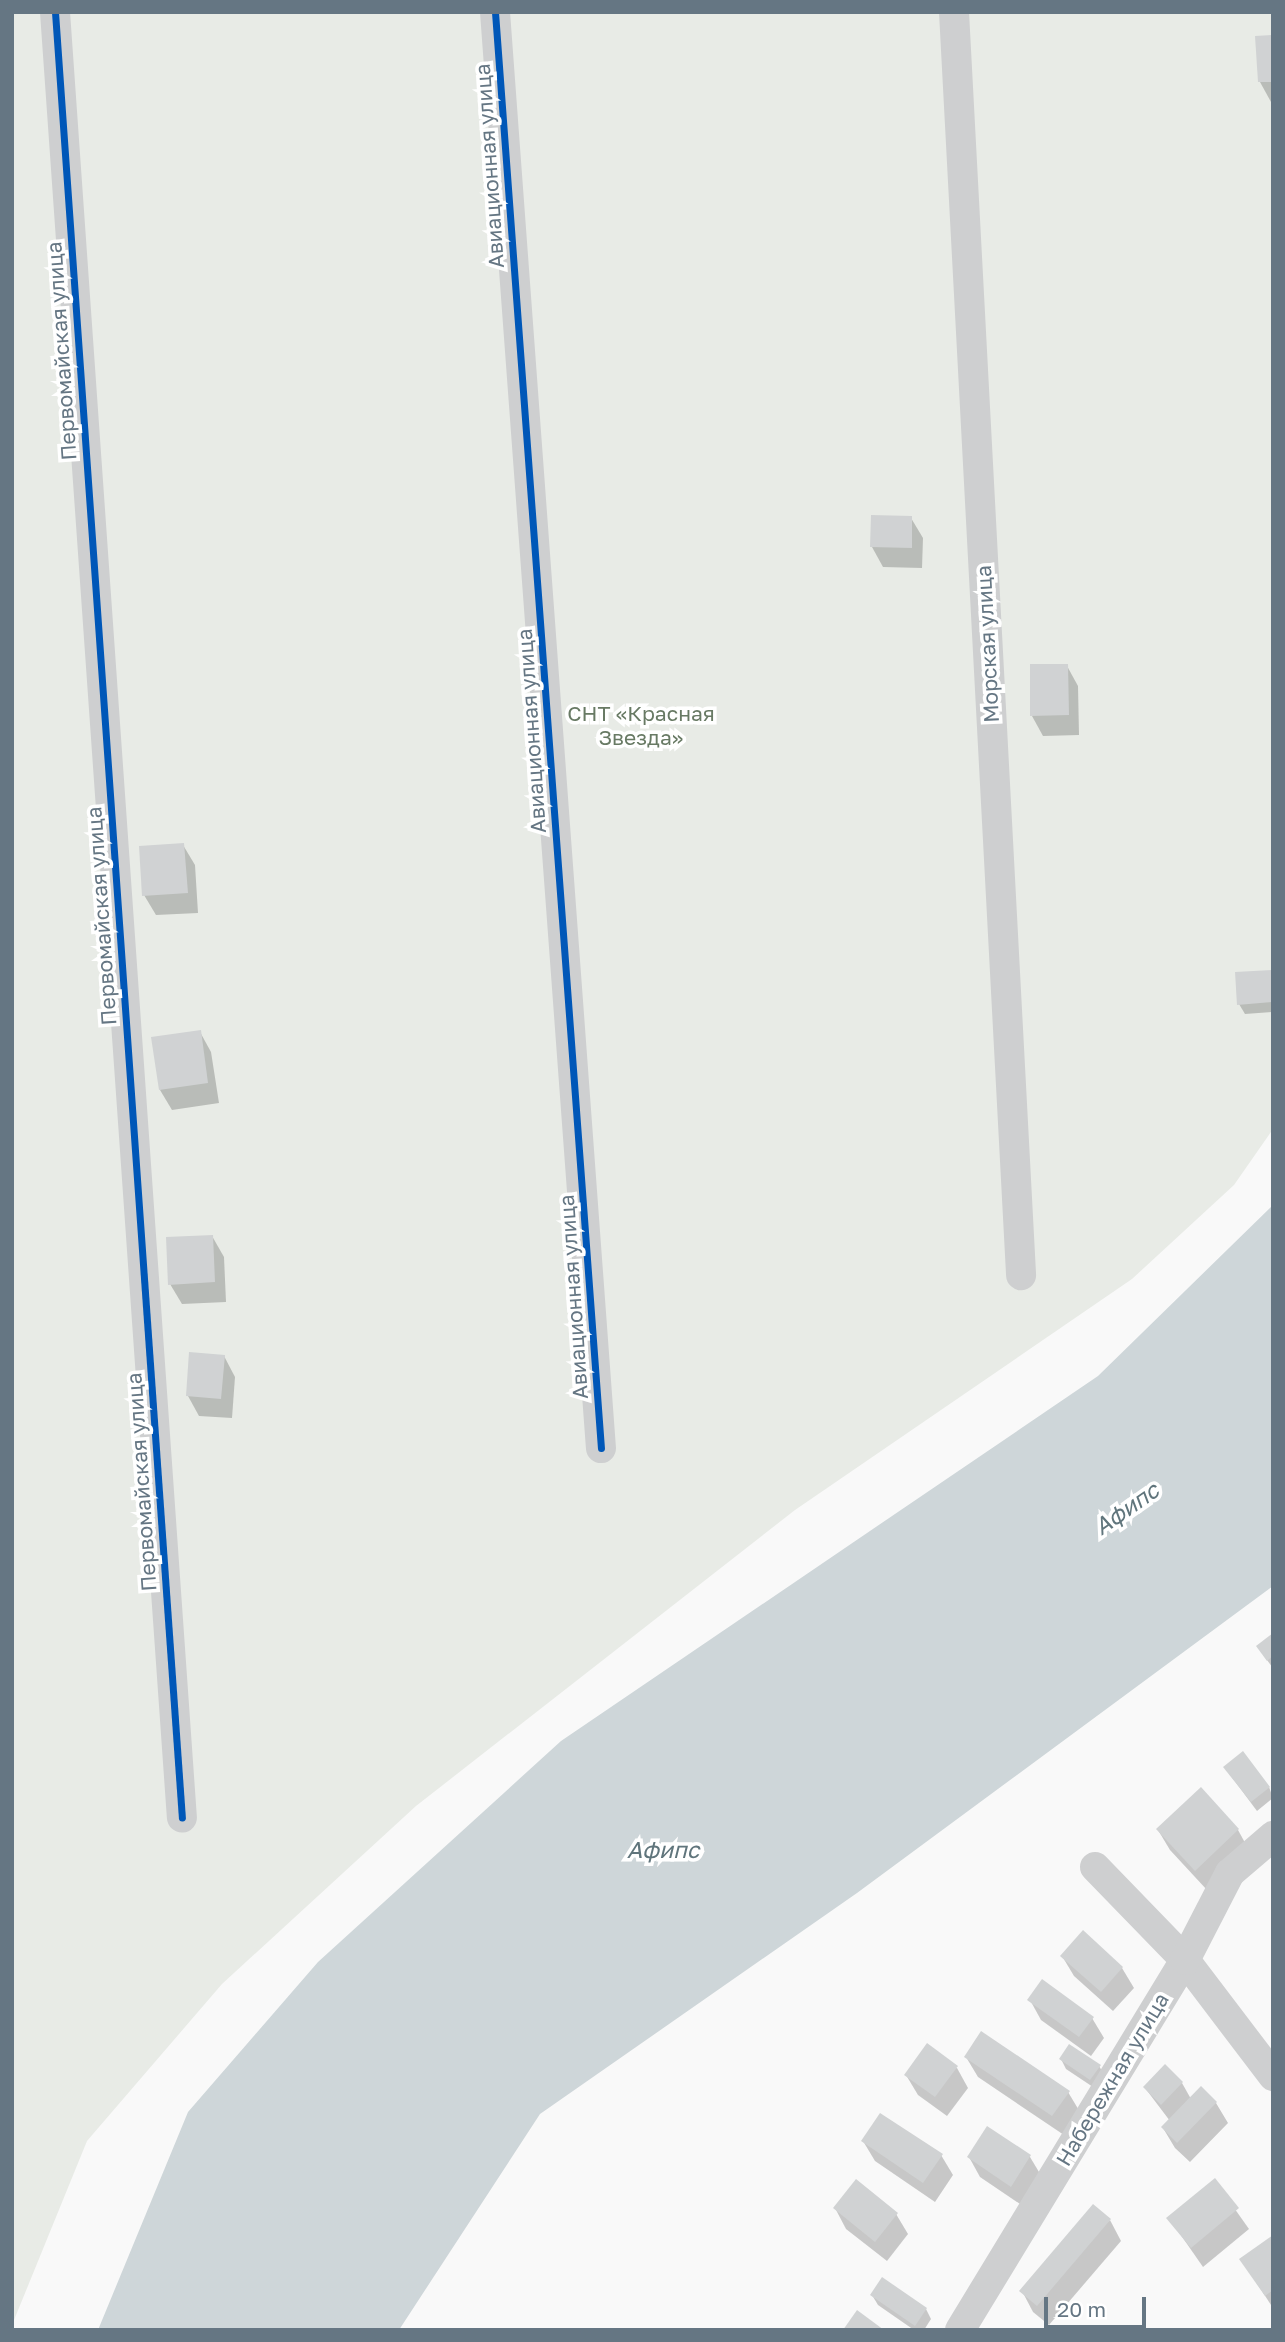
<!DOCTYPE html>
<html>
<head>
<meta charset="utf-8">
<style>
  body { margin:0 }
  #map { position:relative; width:1285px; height:2342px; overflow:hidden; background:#f9f9f9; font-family:"Golos Text",sans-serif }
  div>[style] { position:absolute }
  .green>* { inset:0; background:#e8ebe6 }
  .water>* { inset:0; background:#ced6d9 }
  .shadow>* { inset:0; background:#0003 }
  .building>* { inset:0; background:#d0d2d3 }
  .minor>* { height:30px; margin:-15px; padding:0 15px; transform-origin:15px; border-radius:15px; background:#cecfd0 }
  .cycleway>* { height:7px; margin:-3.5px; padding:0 3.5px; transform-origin:3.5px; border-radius:3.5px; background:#0057b8 }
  span { translate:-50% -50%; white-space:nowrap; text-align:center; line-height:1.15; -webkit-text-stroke:7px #fff; paint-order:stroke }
  .street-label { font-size:21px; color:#657683 }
  .park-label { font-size:21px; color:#687a64 }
  .water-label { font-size:23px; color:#60757c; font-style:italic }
  .frame { position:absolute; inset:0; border:14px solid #657683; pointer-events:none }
  .scale { position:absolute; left:1044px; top:2297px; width:102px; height:32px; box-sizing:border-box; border:4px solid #657683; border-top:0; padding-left:9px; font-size:21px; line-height:24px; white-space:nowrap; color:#657683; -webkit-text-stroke:5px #fff; paint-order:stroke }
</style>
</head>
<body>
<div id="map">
  <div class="green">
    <i style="clip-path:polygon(12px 12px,1273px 12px,1273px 1129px,1234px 1185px,1132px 1279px,795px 1510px,416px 1806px,222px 1984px,87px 2141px,12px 2325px)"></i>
  </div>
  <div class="water">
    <i style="clip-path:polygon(1273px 1205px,1273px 1586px,857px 1893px,540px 2114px,399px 2330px,98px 2330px,188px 2112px,318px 1962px,561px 1741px,1098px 1376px)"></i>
  </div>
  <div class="shadow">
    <i style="clip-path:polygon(1273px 36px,1273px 102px,1271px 102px,1260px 82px)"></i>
    <i style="clip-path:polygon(911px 518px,923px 538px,922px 568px,883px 567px,872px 547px)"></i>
    <i style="clip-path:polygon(1067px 666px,1078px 686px,1079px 735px,1043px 736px,1032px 716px)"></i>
    <i style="clip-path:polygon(183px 845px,195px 865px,198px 913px,156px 915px,144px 895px)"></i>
    <i style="clip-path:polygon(1271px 972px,1273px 1012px,1245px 1014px,1239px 1004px)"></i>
    <i style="clip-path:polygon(200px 1032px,211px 1052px,219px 1103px,172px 1110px,160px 1090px)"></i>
    <i style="clip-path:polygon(212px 1236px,224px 1257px,226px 1302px,182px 1304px,170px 1284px)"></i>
    <i style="clip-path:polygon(224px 1356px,235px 1377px,232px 1418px,199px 1416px,188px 1396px)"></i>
    <i style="clip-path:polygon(1273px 1635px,1273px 1668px,1264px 1656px)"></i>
    <i style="clip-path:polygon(1225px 1768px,1269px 1787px,1273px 1798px,1257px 1811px)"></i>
    <i style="clip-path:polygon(1158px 1830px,1238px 1830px,1249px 1850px,1207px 1890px,1170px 1850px)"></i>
    <i style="clip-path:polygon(1062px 1956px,1122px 1968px,1134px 1988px,1113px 2011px,1074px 1976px)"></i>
    <i style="clip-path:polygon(1030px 2000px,1092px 2018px,1104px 2038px,1091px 2056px,1041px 2020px)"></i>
    <i style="clip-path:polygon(966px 2057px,1068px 2092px,1080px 2112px,1064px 2135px,978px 2077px)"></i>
    <i style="clip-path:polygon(1061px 2059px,1099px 2066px,1105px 2076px,1096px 2089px,1066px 2069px)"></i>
    <i style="clip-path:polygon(957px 2068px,968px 2088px,947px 2116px,918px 2095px,906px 2075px)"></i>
    <i style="clip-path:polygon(1182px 2083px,1191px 2099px,1216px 2103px,1228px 2123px,1190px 2162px,1175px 2148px,1163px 2128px,1170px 2121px,1145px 2088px)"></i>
    <i style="clip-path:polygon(988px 2128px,1030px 2157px,1042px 2177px,1023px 2206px,980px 2177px,969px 2157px)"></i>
    <i style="clip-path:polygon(863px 2141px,941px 2155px,953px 2175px,935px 2202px,875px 2161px)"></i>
    <i style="clip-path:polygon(1215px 2181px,1249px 2229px,1203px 2267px,1169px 2218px)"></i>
    <i style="clip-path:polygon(835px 2208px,896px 2214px,908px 2234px,887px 2261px,846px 2229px)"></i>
    <i style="clip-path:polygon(1110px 2220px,1121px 2241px,1049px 2325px,1033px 2312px,1022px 2291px)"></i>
    <i style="clip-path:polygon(1273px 2240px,1273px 2308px,1241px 2259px)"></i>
    <i style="clip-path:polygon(872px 2295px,926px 2309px,931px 2319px,924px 2330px,914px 2330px,878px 2305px)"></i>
  </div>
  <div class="building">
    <i style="clip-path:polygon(1273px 35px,1273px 82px,1258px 82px,1255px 36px)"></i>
    <i style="clip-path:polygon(871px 515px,912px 516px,912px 548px,870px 547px)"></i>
    <i style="clip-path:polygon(1030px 664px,1068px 664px,1069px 715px,1030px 716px)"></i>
    <i style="clip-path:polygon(184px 843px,188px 893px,142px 896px,139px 846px)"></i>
    <i style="clip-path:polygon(1272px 970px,1273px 1002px,1237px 1005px,1235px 972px)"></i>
    <i style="clip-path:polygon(201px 1030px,208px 1083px,159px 1090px,151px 1037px)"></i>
    <i style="clip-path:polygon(213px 1235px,215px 1282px,168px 1285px,166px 1237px)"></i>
    <i style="clip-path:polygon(189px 1352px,225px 1355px,221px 1399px,186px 1396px)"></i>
    <i style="clip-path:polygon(1273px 1633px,1273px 1656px,1267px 1661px,1256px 1646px)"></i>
    <i style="clip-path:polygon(1243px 1751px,1270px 1787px,1251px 1802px,1223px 1767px)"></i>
    <i style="clip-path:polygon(1201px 1787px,1239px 1829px,1195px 1871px,1156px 1829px)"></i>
    <i style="clip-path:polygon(1083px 1930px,1123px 1967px,1101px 1992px,1060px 1956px)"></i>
    <i style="clip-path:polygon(1042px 1979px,1094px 2017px,1079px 2037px,1027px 2000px)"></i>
    <i style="clip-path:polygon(981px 2031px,1070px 2091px,1052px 2116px,964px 2057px)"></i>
    <i style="clip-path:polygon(927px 2043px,958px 2066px,935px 2097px,904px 2075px)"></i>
    <i style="clip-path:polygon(1069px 2044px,1101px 2065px,1090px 2080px,1059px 2059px)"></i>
    <i style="clip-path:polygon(1165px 2064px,1183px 2082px,1161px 2105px,1143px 2087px)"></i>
    <i style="clip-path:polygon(1201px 2086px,1217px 2102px,1177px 2143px,1161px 2127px)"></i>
    <i style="clip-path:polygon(880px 2113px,943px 2154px,923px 2183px,861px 2141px)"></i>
    <i style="clip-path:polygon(987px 2126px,1031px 2155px,1011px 2187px,967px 2157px)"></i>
    <i style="clip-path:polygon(1215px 2178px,1239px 2208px,1191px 2248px,1166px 2218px)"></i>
    <i style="clip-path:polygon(856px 2179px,898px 2213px,875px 2242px,833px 2208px)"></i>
    <i style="clip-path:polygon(1093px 2204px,1111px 2219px,1037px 2306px,1019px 2291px)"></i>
    <i style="clip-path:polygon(1273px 2235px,1273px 2290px,1265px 2296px,1239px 2259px)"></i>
    <i style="clip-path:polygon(882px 2277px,927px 2308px,915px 2326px,870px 2295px)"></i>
    <i style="clip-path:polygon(857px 2310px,884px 2330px,843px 2330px)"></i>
  </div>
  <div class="minor">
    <i style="left:55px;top:12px;width:1810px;rotate:85.98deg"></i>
    <i style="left:495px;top:12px;width:1440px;rotate:85.78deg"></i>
    <i style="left:954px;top:12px;width:1265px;rotate:86.96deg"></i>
    <i style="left:1095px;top:1867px;width:129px;rotate:45.9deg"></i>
    <i style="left:1185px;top:1960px;width:146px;rotate:52.8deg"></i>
    <i style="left:960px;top:2330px;width:433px;rotate:-58.7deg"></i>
    <i style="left:1185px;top:1960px;width:98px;rotate:-62.7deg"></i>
    <i style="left:1230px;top:1873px;width:57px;rotate:-40.7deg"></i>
  </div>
  <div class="cycleway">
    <i style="left:55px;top:12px;width:1810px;rotate:85.98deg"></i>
    <i style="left:495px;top:12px;width:1440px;rotate:85.78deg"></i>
  </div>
  <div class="street-label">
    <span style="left:489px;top:166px;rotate:-94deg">Авиационная улица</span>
    <span style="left:61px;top:351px;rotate:-94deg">Первомайская улица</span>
    <span style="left:987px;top:644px;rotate:-93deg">Морская улица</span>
    <span style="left:531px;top:731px;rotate:-94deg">Авиационная улица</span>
    <span style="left:101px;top:916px;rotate:-94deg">Первомайская улица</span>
    <span style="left:573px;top:1297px;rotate:-94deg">Авиационная улица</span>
    <span style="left:141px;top:1482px;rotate:-94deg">Первомайская улица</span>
    <span style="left:1112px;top:2079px;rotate:-59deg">Набережная улица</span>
  </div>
  <div class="park-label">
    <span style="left:641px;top:725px">СНТ «Красная<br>Звезда»</span>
  </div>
  <div class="water-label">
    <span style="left:1126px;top:1508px;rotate:-35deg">Афипс</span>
    <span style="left:663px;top:1849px">Афипс</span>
  </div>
  <div class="frame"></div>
  <div class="scale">20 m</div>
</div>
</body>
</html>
